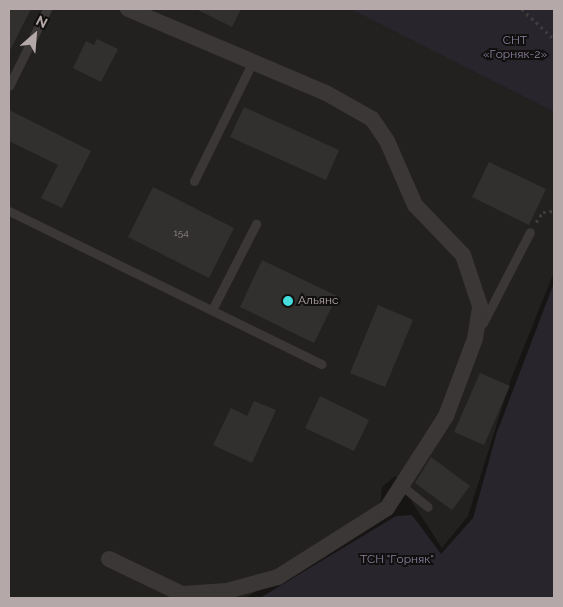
<!DOCTYPE html>
<html>
<head>
<meta charset="utf-8">
<style>
  body { margin:0 }
  #map { position:relative; width:563px; height:607px; overflow:hidden; background:#161514; font-family:Raleway,sans-serif }
  div>[style] { position:absolute }
  .built>* { inset:0; background:#232120 }
  .green>* { inset:0; background:#28252d }
  .building>* { inset:0; background:#32302f }
  .path>* { height:2.5px; margin-top:-1.25px; transform-origin:0; background:repeating-linear-gradient(90deg,#433e3e 0 2.5px,transparent 0 6.5px) }
  .lane>* { height:9px; margin:-4.5px; padding:0 4.5px; transform-origin:4.5px; border-radius:4.5px; background:#3a3736 }
  .street>* { height:16px; margin:-8px; padding:0 8px; transform-origin:8px; border-radius:8px; background:#3a3736 }
  .dots>* { width:14px; height:14px; translate:-50% -50%; box-sizing:border-box; border:2px solid #11100f; border-radius:50% }
  span { translate:-50% -50%; white-space:nowrap; text-align:center; line-height:1.15; -webkit-text-stroke:4px #11100f; paint-order:stroke }
  .number-label { font-size:10px; color:#948a8a }
  .number-label span { -webkit-text-stroke-width:0 }
  .park-label { font-size:12px; color:#8c809e }
  .poi-label { font-size:12px; color:#b5a8a8 }
  .left { translate:0 -50%; text-align:left }
  .frame { position:absolute; inset:0; border:10px solid #b5a8a8; pointer-events:none }
  .north { position:absolute; left:10px; top:10px; width:50px; height:50px; -webkit-text-stroke:4px #11100f; paint-order:stroke; rotate:27deg; font-size:14px; font-weight:700; line-height:20px; text-align:center; color:#b5a8a8 }
  .north::after { content:''; display:block; margin:auto; width:18px; height:22px; background:#b5a8a8; clip-path:polygon(50% 0,100% 100%,50% 72%,0 100%) }
</style>
</head>
<body>
<div id="map">
  <div class="built">
    <i style="clip-path:polygon(9px 9px,350px 9px,554px 112px,554px 272px,511px 379px,468px 516px,442px 548px,395px 476px,382px 487px,379px 520px,245px 598px,9px 598px)"></i>
  </div>
  <div class="green">
    <i style="clip-path:polygon(350px 9px,554px 9px,554px 112px)"></i>
    <i style="clip-path:polygon(554px 283px,554px 598px,260px 598px,396px 516px,412px 515px,441px 554px,473px 518px,497px 432px)"></i>
  </div>
  <div class="building">
    <i style="clip-path:polygon(9px 9px,31px 9px,9px 52px)"></i>
    <i style="clip-path:polygon(196px 9px,241px 9px,232px 27px)"></i>
    <i style="clip-path:polygon(97px 39px,118px 49px,101px 82px,73px 68px,86px 41px,94px 45px)"></i>
    <i style="clip-path:polygon(244px 107px,339px 150px,326px 180px,230px 137px)"></i>
    <i style="clip-path:polygon(9px 110px,91px 151px,62px 208px,41px 198px,58px 165px,9px 141px)"></i>
    <i style="clip-path:polygon(489px 162px,546px 189px,529px 225px,472px 197px)"></i>
    <i style="clip-path:polygon(153px 187px,234px 228px,209px 278px,128px 237px)"></i>
    <i style="clip-path:polygon(262px 260px,337px 296px,314px 343px,240px 307px)"></i>
    <i style="clip-path:polygon(378px 305px,413px 320px,385px 387px,350px 373px)"></i>
    <i style="clip-path:polygon(480px 373px,510px 386px,484px 445px,454px 432px)"></i>
    <i style="clip-path:polygon(320px 396px,369px 420px,354px 451px,305px 428px)"></i>
    <i style="clip-path:polygon(254px 401px,276px 410px,252px 463px,213px 445px,231px 408px,247px 416px)"></i>
    <i style="clip-path:polygon(431px 457px,470px 486px,452px 510px,415px 483px)"></i>
  </div>
  <div class="path">
    <i style="left:522px;top:9px;width:44px;rotate:43.2deg"></i>
    <i style="left:536px;top:222px;width:12px;rotate:-55deg"></i>
    <i style="left:543px;top:212px;width:11px;rotate:-5deg"></i>
  </div>
  <div class="lane">
    <i style="left:9px;top:86px;width:86px;rotate:-63.7deg"></i>
    <i style="left:194px;top:181px;width:131px;rotate:-63.8deg"></i>
    <i style="left:9px;top:211px;width:348px;rotate:26.1deg"></i>
    <i style="left:212px;top:310px;width:97px;rotate:-62.9deg"></i>
    <i style="left:483px;top:323px;width:102px;rotate:-62.7deg"></i>
    <i style="left:402px;top:486px;width:33px;rotate:39deg"></i>
  </div>
  <div class="street">
    <i style="left:109px;top:559px;width:81px;rotate:25.6deg"></i>
    <i style="left:182px;top:594px;width:45px;rotate:-3.8deg"></i>
    <i style="left:227px;top:591px;width:53px;rotate:-15.4deg"></i>
    <i style="left:278px;top:577px;width:129px;rotate:-32.3deg"></i>
    <i style="left:387px;top:508px;width:109px;rotate:-57.3deg"></i>
    <i style="left:446px;top:416px;width:82px;rotate:-69.4deg"></i>
    <i style="left:475px;top:339px;width:33px;rotate:-81deg"></i>
    <i style="left:480px;top:306px;width:54px;rotate:-108.4deg"></i>
    <i style="left:463px;top:255px;width:69px;rotate:-133.8deg"></i>
    <i style="left:415px;top:205px;width:70px;rotate:-113.6deg"></i>
    <i style="left:387px;top:141px;width:27px;rotate:-124deg"></i>
    <i style="left:372px;top:119px;width:53px;rotate:-150.5deg"></i>
    <i style="left:326px;top:93px;width:215px;rotate:-157deg"></i>
  </div>
  <div class="dots">
    <i style="left:288px;top:301px;background:#44dede"></i>
  </div>
  <div class="number-label">
    <span style="left:181px;top:233px">154</span>
  </div>
  <div class="park-label">
    <span style="left:515px;top:48px">СНТ<br>«Горняк-2»</span>
    <span style="left:397px;top:560px">ТСН "Горняк"</span>
  </div>
  <div class="poi-label">
    <span class="left" style="left:298px;top:301px">Альянс</span>
  </div>
  <div class="frame"></div>
  <div class="north">N</div>
</div>
</body>
</html>
